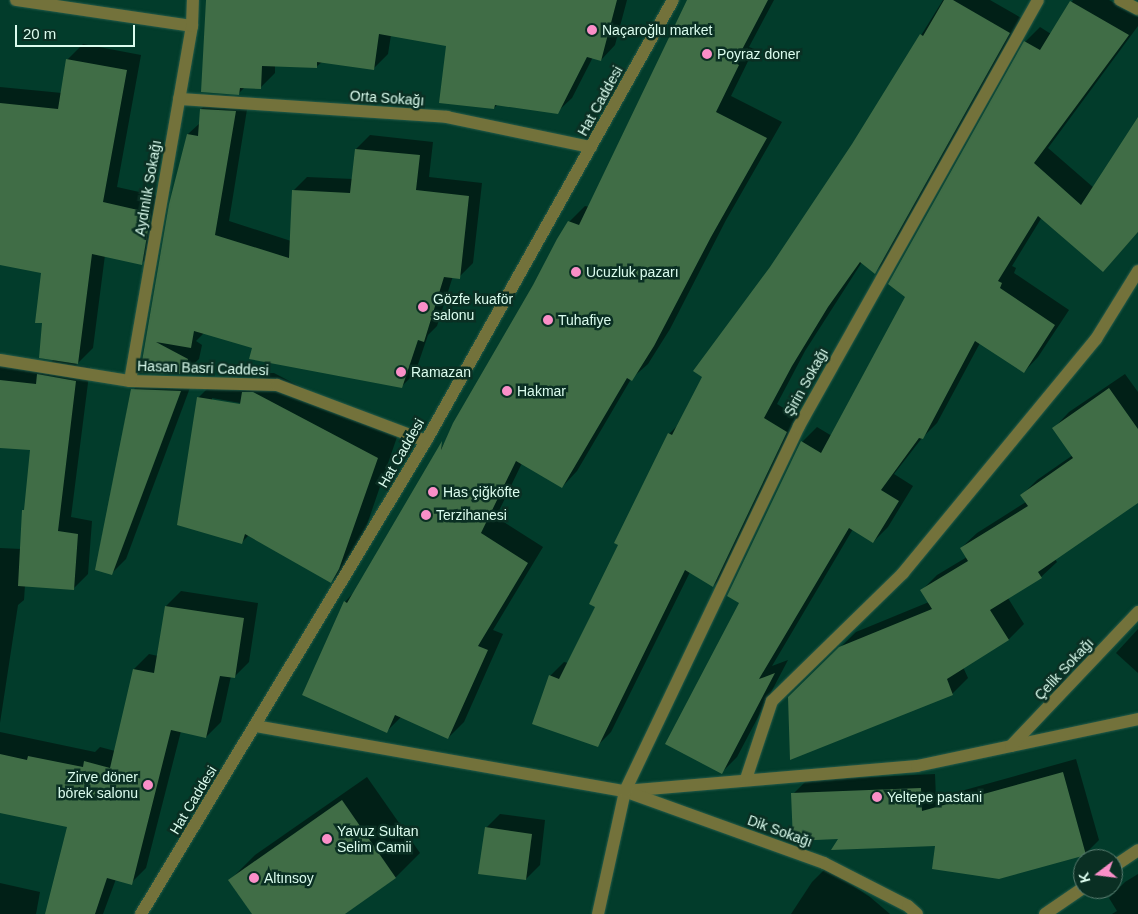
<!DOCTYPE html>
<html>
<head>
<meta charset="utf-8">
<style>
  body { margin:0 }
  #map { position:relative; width:1138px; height:914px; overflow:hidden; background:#023c2b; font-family:Helvetica,sans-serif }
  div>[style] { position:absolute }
  .shadow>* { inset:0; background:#0007 }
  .building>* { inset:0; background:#406d46 }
  .roads { filter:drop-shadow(0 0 1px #255b4a) drop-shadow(0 0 1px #255b4a) }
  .minor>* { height:12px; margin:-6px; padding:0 6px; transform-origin:6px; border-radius:6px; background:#73723b }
  .dots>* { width:14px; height:14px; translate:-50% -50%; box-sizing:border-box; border:2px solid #0a2f23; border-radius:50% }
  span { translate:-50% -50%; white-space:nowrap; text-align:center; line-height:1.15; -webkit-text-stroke:5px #0a2f23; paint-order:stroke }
  .poi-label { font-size:14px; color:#dbfcee }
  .left { translate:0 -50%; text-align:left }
  .right { translate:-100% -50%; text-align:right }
  .street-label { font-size:14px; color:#dbfcee }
  .north { position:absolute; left:1073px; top:849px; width:50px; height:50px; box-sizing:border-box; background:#0a2f23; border:1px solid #5e8174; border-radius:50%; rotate:255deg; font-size:14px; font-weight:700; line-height:20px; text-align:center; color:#dbfcee }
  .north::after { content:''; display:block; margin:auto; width:18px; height:22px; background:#fa8fc8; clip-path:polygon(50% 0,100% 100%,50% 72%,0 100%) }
  .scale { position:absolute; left:15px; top:25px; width:120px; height:22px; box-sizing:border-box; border:2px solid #dbfcee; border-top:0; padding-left:6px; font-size:15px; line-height:18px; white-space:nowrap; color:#dbfcee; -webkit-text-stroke:4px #0a2f23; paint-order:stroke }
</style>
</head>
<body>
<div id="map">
  <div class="shadow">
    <i style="clip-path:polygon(208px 0,515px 0,508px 94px,494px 108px,447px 45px,391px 35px,388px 54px,374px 68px,322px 62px,316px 67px,275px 65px,275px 73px,260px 88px,245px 87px,238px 94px)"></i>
    <i style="clip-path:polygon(555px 0,627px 0,615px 45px,601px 60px,593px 57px,572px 98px,557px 112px)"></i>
    <i style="clip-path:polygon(689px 0,774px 0,749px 47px,754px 49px,731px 96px,782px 122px,726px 220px,670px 329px,648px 364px,631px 379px,577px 471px,562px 487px,522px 463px,496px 517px,543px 547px,493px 630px,503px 634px,464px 722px,448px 738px,401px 717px,387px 731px,345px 602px,355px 591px,448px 437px,569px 222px,585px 206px,589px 207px)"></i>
    <i style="clip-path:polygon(943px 0,990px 0,1023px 19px,889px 258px,875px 272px,862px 262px,805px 351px,777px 404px,800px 418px,727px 572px,713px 586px,690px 572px,611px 732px,597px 746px,550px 676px,564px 662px,568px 663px,596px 606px,619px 544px,669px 434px,679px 424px,771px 268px,853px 145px)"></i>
    <i style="clip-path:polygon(1073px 0,1109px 0,1138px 17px,1138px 26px,1048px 148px,1094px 188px,1138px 134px,1138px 232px,1103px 271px,1042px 217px,1012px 266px,1016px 268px,1014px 273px,1069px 310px,1038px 357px,1024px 372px,980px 343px,937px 423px,922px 438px,894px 474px,913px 486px,888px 527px,873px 542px,853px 529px,772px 666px,788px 660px,737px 757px,722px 772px,740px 602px,729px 595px,802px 442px,817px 427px,832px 436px,907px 296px,1025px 42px,1040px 27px,1051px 34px)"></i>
    <i style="clip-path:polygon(83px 44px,141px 55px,117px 187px,166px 198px,157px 248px,142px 263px,105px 255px,93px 348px,76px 365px,90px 367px,71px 517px,92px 521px,88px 574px,74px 588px,25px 585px,24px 600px,18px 605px,0 723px,0 548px,21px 549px,31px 449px,0 446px,0 366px,44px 370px,54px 359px,43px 322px,43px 272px,0 263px,0 87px,62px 93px,67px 60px)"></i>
    <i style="clip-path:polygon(215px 95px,249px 97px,229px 221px,291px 241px,293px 191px,307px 177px,353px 179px,356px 149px,370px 135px,433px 142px,429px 177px,482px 183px,473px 263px,459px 277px,453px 276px,437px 326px,428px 335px,415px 373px,401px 387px,204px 333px,196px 341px,202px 345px,199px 359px,184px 373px,141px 372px,188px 134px,200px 123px,201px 109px)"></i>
    <i style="clip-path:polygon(evenodd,264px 373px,274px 373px,397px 437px,359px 548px,351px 562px,331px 582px,249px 535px,241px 543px,198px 398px,218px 378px,253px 383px,264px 373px,212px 398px,246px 404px,246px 406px,212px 401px,212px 398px)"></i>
    <i style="clip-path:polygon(1125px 374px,1138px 392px,1138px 501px,1055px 559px,1057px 562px,1041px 577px,1008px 598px,1024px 624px,1009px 639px,963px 667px,968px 678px,952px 694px,789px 698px,856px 632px,929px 602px,922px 590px,937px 575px,967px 557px,961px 548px,977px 533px,1026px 502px,1022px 495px,1037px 480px,1073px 455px,1054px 428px,1069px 412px)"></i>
    <i style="clip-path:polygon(147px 376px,194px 377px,126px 559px,112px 573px,133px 390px)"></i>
    <i style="clip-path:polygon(181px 591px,258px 603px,249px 662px,234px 677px,231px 676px,221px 722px,206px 737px,181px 731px,146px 868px,131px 883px,116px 879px,103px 914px,53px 914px,69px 826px,0 812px,0 732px,95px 752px,100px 747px,115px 751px,134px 669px,149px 654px,158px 656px,166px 606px)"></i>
    <i style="clip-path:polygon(1138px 629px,1138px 673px,1116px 653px)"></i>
    <i style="clip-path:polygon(1076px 759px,1099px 840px,1085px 854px,840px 838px,793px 794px,807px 780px,935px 774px,936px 798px)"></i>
    <i style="clip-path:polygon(367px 777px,420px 853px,395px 878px,343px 914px,254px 914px,230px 880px,255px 855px)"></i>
    <i style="clip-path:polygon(500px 814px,545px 820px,540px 865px,526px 879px,486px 828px)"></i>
    <i style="clip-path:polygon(826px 868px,870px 897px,890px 914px,791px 914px,812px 882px)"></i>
    <i style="clip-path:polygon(1138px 874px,1138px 914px,1112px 914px,1117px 911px,1109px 898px,1125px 882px)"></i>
    <i style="clip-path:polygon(0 883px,40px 892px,36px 914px,0 914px)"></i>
  </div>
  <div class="building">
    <i style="clip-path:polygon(206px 0,617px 0,601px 61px,587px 57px,558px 114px,495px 105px,494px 109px,439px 103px,446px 46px,379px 34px,374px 70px,317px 62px,317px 68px,262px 66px,261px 89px,240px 88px,239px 95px,201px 92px)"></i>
    <i style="clip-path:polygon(687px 0,768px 0,735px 63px,739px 65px,716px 112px,767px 138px,711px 237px,654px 346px,632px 381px,627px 378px,562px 488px,516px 461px,481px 533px,528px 563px,478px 646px,488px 650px,448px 739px,395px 715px,387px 733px,302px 695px,344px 601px,347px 603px,442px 441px,441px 450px,453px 423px,533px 285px,557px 239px,568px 221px,579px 225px)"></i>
    <i style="clip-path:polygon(944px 0,953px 0,1010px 33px,875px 274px,860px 262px,828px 307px,792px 366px,764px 418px,787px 432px,713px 587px,685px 570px,598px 747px,532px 724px,549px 675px,559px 679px,595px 607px,589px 604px,618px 545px,614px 543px,668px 433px,672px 435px,702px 377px,693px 371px,770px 267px,852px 144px,920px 34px,923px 36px)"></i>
    <i style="clip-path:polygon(1070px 1px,1129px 35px,1034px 163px,1081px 205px,1138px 117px,1138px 232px,1103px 272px,1038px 216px,998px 281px,1002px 283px,1000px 288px,1055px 325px,1024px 373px,975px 341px,923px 439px,919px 438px,881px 490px,899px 501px,873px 543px,849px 528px,759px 679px,775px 673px,722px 774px,665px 744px,739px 603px,727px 596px,801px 441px,821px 453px,905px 297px,888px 284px,1024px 41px,1040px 50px)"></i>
    <i style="clip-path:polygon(66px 59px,127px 70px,103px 202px,151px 213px,142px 265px,92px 254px,78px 364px,39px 358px,42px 323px,35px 323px,41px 273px,0 265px,0 103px,58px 109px)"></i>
    <i style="clip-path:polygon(200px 109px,236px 111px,215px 235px,289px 258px,292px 190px,350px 193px,355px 149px,420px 155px,416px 190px,469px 196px,460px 279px,444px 277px,424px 342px,418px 340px,402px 388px,249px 359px,252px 348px,194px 331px,191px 348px,156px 342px,188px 359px,185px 374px,140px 373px,169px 204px,187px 134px,198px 136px)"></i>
    <i style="clip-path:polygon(37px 374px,76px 381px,58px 531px,78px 534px,74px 590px,18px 586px,22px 510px,24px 510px,30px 450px,0 448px,0 380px,36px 384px)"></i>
    <i style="clip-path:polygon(1109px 388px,1138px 429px,1138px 503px,1038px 572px,1042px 578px,990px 610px,1009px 640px,947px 679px,953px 695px,790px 760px,788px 697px,839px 647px,932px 609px,920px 590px,968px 561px,960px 548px,1028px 506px,1020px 495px,1073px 458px,1052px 428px)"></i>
    <i style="clip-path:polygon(131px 389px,181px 391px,112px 575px,95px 570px)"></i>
    <i style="clip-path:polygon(242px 392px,253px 392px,378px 458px,339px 569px,331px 583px,245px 534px,242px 544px,177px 525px,197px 397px,240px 404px)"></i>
    <i style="clip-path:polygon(165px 606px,244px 618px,235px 678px,220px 676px,206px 738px,171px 730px,132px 885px,107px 878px,95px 914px,45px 914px,67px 827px,0 813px,0 754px,27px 760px,28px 756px,83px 767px,84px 761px,110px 768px,133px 669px,154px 673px)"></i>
    <i style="clip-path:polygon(1063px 772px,1086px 855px,999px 879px,932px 869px,935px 846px,831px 850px,838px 839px,793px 841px,791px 793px,921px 788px,922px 811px)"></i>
    <i style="clip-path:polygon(342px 800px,396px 878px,345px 914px,252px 914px,228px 880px)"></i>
    <i style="clip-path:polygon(485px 827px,532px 834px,526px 880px,478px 874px)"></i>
  </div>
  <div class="roads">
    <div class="minor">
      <i style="left:16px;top:0;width:178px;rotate:8.4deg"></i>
      <i style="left:1120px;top:0;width:20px;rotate:27deg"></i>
      <i style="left:179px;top:99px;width:269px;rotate:3.8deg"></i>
      <i style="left:447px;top:117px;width:147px;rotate:11.8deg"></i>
      <i style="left:0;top:360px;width:132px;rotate:9.2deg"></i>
      <i style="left:130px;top:381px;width:147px;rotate:1.6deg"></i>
      <i style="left:277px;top:385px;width:159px;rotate:20.6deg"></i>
      <i style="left:130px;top:381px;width:360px;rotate:-80.1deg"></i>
      <i style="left:192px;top:26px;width:26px;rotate:-88deg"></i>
      <i style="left:255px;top:726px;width:376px;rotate:10deg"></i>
      <i style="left:625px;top:791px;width:293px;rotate:-4.9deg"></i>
      <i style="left:917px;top:766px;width:226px;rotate:-12deg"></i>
      <i style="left:1011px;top:746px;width:185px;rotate:-46.5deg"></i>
      <i style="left:746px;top:779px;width:82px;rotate:-71.6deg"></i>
      <i style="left:772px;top:701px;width:183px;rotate:-44.3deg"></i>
      <i style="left:903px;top:573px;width:303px;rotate:-50.5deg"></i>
      <i style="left:1096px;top:339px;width:80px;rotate:-58.3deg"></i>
      <i style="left:630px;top:793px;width:206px;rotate:19.8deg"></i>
      <i style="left:824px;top:863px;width:94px;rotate:27.1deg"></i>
      <i style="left:908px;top:906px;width:12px;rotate:42deg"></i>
      <i style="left:1113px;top:867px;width:30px;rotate:-34deg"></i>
      <i style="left:141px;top:914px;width:552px;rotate:-58.93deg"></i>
      <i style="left:426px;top:441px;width:505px;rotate:-60.75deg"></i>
      <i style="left:598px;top:914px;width:126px;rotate:-77.6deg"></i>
      <i style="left:625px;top:791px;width:404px;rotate:-64.5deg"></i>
      <i style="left:799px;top:426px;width:488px;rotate:-60.7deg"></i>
      <i style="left:1045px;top:914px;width:46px;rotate:-34.4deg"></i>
    </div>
  </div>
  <div class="dots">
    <i style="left:592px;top:30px;background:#fa8fc8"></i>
    <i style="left:707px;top:54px;background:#fa8fc8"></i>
    <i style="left:576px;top:272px;background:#fa8fc8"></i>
    <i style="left:423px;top:307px;background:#fa8fc8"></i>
    <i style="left:548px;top:320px;background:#fa8fc8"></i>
    <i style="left:401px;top:372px;background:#fa8fc8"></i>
    <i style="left:507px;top:391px;background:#fa8fc8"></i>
    <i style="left:433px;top:492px;background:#fa8fc8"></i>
    <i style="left:426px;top:515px;background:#fa8fc8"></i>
    <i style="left:148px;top:785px;background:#fa8fc8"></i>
    <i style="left:877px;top:797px;background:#fa8fc8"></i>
    <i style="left:327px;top:839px;background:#fa8fc8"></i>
    <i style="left:254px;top:878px;background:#fa8fc8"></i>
  </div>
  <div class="poi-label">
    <span class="left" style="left:602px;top:30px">Naçaroğlu market</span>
    <span class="left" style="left:717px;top:54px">Poyraz doner</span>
    <span class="left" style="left:586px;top:272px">Ucuzluk pazarı</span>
    <span class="left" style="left:433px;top:307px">Gözfe kuaför<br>salonu</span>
    <span class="left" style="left:558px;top:320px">Tuhafiye</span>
    <span class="left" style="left:411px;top:372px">Ramazan</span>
    <span class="left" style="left:517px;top:391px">Hakmar</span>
    <span class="left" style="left:443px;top:492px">Has çiğköfte</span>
    <span class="left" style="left:436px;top:515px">Terzihanesi</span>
    <span class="right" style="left:138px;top:785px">Zirve döner<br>börek salonu</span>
    <span class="left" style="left:887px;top:797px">Yeltepe pastani</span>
    <span class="left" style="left:337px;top:839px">Yavuz Sultan<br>Selim Camii</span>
    <span class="left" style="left:264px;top:878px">Altınsoy</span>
  </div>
  <div class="street-label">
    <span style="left:387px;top:98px;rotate:4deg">Orta Sokağı</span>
    <span style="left:600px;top:101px;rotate:-61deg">Hat Caddesi</span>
    <span style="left:148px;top:188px;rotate:-80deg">Aydınlık Sokağı</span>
    <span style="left:203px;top:368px;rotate:2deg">Hasan Basri Caddesi</span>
    <span style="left:806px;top:382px;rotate:-61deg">Şirin Sokağı</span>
    <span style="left:401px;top:453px;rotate:-60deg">Hat Caddesi</span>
    <span style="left:1064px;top:669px;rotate:-47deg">Çelik Sokağı</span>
    <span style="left:193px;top:800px;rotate:-59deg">Hat Caddesi</span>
    <span style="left:780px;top:831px;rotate:20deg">Dik Sokağı</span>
  </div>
  <div class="north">K</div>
  <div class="scale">20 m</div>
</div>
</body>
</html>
